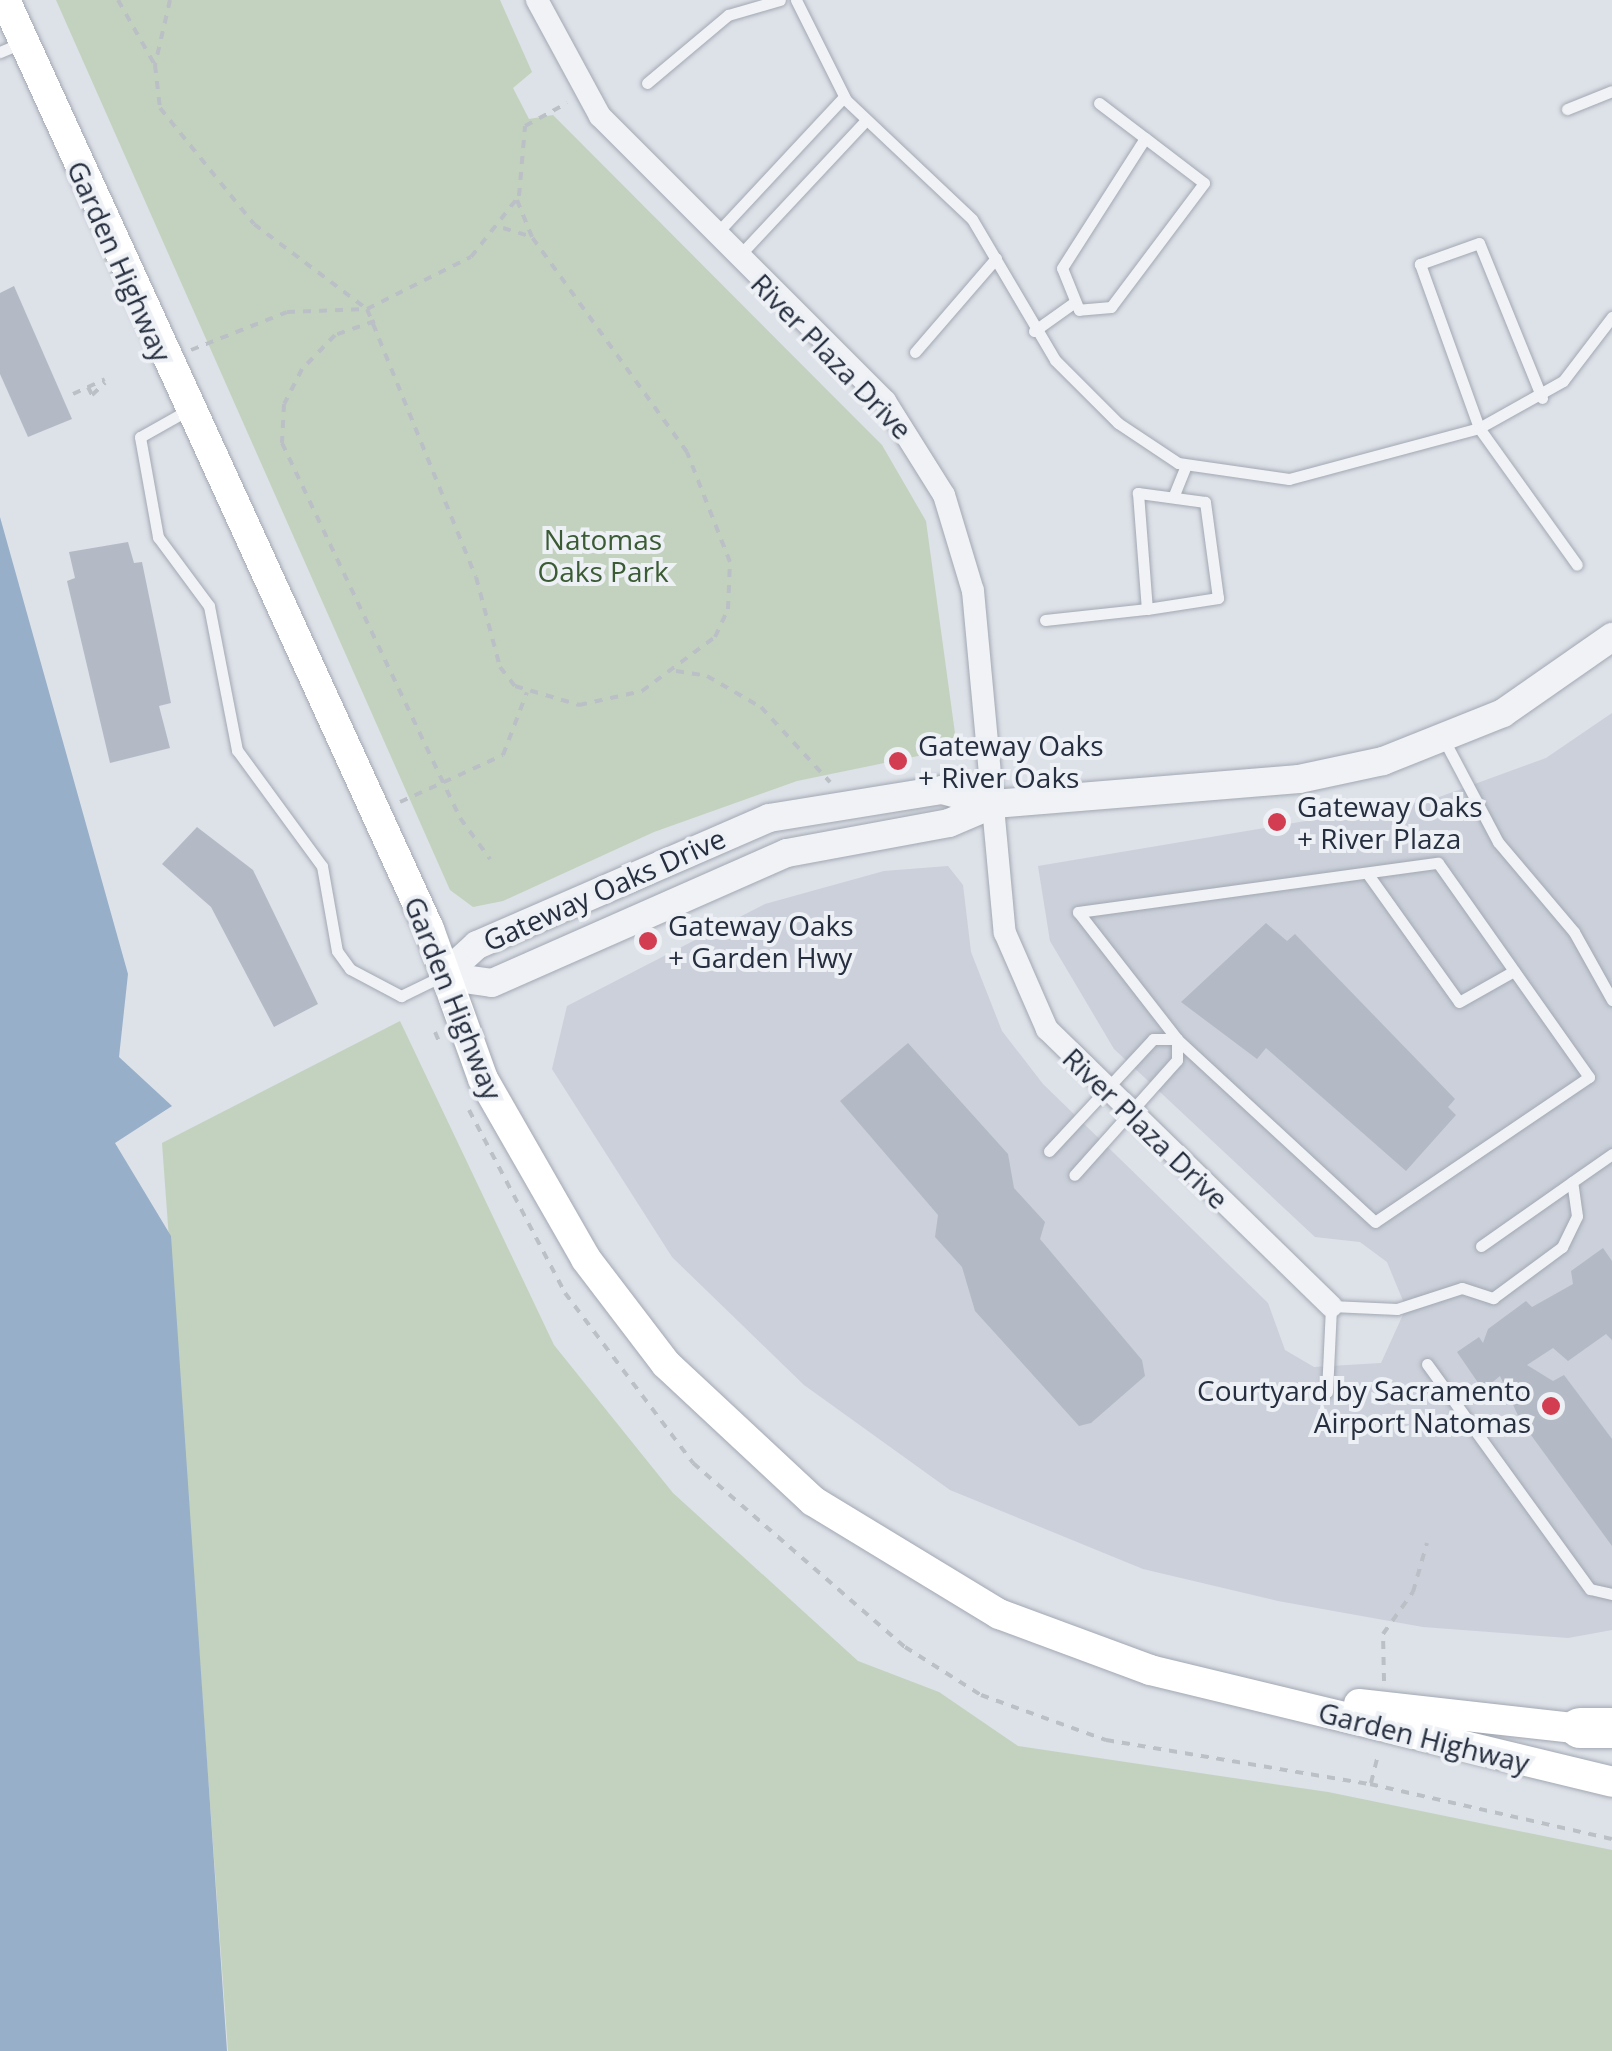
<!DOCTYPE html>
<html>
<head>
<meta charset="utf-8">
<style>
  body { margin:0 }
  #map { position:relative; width:1612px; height:2051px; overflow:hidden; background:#dde1e8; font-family:"Open Sans",sans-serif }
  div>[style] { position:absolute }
  .built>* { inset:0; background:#cbd0da }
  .green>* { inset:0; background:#c3d2be }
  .water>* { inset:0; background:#97afc9 }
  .building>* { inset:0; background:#b4bac5 }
  .path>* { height:4px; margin-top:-2px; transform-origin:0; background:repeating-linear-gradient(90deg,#bbbfc6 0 8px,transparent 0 16px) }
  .roads { filter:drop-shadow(0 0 2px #a2a8b2) drop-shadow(0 0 2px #a2a8b2) }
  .service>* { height:11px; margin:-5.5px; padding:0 5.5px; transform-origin:5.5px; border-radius:5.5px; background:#f0f2f6 }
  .minor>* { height:22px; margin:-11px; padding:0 11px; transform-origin:11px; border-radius:11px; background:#f0f2f6 }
  .tertiary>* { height:28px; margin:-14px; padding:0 14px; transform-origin:14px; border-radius:14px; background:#f0f2f6 }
  .secondary>* { height:30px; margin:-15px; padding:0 15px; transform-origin:15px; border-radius:15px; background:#fff }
  .motorway>* { height:40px; margin:-20px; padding:0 20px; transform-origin:20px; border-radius:20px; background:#fff }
  .dots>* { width:28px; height:28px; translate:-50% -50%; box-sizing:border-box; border:5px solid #edf0f5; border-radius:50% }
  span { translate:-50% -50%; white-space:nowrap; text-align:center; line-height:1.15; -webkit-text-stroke:8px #edf0f5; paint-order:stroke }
  .street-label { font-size:28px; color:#262f3f }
  .park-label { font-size:28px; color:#3a5b33 }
  .poi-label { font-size:28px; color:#262f3f }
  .left { translate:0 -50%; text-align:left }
  .right { translate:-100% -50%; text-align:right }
</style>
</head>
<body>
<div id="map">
  <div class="built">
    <i style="clip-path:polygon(1612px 713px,1612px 1630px,1568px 1638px,1423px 1627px,1278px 1601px,1143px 1569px,950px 1490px,804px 1385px,672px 1257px,552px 1069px,567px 1006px,765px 904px,884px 871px,948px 866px,963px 885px,971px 952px,1002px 1031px,1043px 1084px,1268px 1303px,1285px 1350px,1314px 1367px,1381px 1363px,1406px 1308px,1387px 1262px,1360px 1242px,1315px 1237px,1114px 1049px,1050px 941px,1038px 866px,1431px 800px,1546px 758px)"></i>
  </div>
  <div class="green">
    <i style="clip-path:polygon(56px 0,500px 0,532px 72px,513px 88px,529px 119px,553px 115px,882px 445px,926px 521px,957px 748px,797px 781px,654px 832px,503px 901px,473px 907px,450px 890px)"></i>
    <i style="clip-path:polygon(400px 1021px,554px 1345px,673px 1493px,858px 1661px,939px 1692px,1018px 1746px,1328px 1792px,1612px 1850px,1612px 2051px,228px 2051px,162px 1143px)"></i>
  </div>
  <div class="water">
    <i style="clip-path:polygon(0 517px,128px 974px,119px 1057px,172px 1106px,115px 1143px,171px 1236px,227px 2051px,0 2051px)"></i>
  </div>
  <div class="building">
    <i style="clip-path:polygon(14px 286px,72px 419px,28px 437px,0 374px,0 293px)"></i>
    <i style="clip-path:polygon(128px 542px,134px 563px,142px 562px,171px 703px,159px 706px,170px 748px,110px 763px,67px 581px,75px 578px,69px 552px)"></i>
    <i style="clip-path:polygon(197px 827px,253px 870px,318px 1004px,274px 1027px,211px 907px,162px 864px)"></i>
    <i style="clip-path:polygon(1266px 923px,1287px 941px,1295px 934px,1455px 1099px,1448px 1107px,1456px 1115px,1406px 1171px,1266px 1048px,1257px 1059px,1181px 1002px)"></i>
    <i style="clip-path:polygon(908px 1043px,1008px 1154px,1014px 1188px,1045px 1222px,1040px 1239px,1142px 1360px,1145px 1376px,1091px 1423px,1079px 1426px,975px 1311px,962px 1267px,935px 1237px,938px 1215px,840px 1101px)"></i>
    <i style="clip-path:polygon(1603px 1248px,1612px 1261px,1612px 1340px,1606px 1334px,1568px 1361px,1553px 1348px,1527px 1365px,1553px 1381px,1564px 1375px,1612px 1439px,1612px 1546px,1520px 1420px,1500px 1376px,1483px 1390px,1457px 1352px,1479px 1337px,1483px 1343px,1488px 1329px,1526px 1301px,1532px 1307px,1573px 1284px,1571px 1271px)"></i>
  </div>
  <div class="path">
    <i style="left:118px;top:0;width:75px;rotate:60.4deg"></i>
    <i style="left:170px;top:0;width:67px;rotate:103deg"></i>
    <i style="left:155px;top:65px;width:43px;rotate:83.4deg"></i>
    <i style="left:160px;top:108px;width:149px;rotate:51deg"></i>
    <i style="left:254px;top:224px;width:141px;rotate:37deg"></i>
    <i style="left:367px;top:309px;width:289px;rotate:67.9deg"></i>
    <i style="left:476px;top:577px;width:93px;rotate:75.1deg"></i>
    <i style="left:500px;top:667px;width:24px;rotate:52deg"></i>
    <i style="left:515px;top:686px;width:67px;rotate:16.5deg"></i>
    <i style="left:579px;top:705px;width:65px;rotate:-12.5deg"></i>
    <i style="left:642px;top:691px;width:91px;rotate:-36.5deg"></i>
    <i style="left:715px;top:637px;width:31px;rotate:-65deg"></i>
    <i style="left:728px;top:609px;width:47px;rotate:-87.6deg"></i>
    <i style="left:730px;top:562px;width:118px;rotate:-111.4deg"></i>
    <i style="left:687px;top:452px;width:265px;rotate:-125.8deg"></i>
    <i style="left:532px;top:237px;width:40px;rotate:-112deg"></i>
    <i style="left:503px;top:228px;width:30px;rotate:17deg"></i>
    <i style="left:375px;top:321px;width:42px;rotate:160.7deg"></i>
    <i style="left:335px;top:335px;width:47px;rotate:134.1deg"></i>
    <i style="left:302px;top:369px;width:39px;rotate:117deg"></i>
    <i style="left:284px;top:404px;width:39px;rotate:93deg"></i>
    <i style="left:282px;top:443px;width:415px;rotate:64.6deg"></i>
    <i style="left:460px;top:818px;width:51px;rotate:53.8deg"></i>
    <i style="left:191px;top:350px;width:103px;rotate:-21.6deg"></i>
    <i style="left:287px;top:312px;width:80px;rotate:-2.1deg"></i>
    <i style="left:367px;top:309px;width:116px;rotate:-26.6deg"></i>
    <i style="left:471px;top:257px;width:78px;rotate:-51.8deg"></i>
    <i style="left:519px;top:196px;width:70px;rotate:-85.1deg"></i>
    <i style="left:525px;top:126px;width:48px;rotate:-28.7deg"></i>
    <i style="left:88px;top:387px;width:9px;rotate:63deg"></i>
    <i style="left:92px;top:395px;width:18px;rotate:-43deg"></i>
    <i style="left:73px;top:394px;width:35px;rotate:-25deg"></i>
    <i style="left:676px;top:671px;width:31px;rotate:9deg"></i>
    <i style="left:707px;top:676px;width:62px;rotate:29.9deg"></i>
    <i style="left:761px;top:707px;width:102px;rotate:47.4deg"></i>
    <i style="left:400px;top:802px;width:113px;rotate:-24.5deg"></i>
    <i style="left:503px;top:755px;width:67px;rotate:-69.1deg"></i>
    <i style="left:435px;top:1032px;width:15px;rotate:67deg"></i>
    <i style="left:469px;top:1110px;width:207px;rotate:62.3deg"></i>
    <i style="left:565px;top:1293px;width:213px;rotate:53deg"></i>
    <i style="left:693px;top:1463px;width:281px;rotate:41deg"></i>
    <i style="left:905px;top:1647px;width:90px;rotate:32.3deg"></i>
    <i style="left:981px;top:1695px;width:133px;rotate:19.8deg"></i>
    <i style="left:1106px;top:1740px;width:268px;rotate:9.5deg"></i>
    <i style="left:1370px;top:1784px;width:248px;rotate:12.8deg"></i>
    <i style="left:1384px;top:1681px;width:47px;rotate:-91.2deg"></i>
    <i style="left:1383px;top:1634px;width:52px;rotate:-54.5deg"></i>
    <i style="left:1413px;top:1592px;width:51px;rotate:-74.1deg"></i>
    <i style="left:1371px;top:1783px;width:30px;rotate:-76deg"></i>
  </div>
  <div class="roads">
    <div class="service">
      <i style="left:796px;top:0;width:112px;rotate:63.4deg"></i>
      <i style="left:846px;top:100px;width:173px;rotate:43.4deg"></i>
      <i style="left:972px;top:219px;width:164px;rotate:59.5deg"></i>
      <i style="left:1055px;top:360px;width:89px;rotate:45deg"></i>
      <i style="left:1118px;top:423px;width:72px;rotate:33.7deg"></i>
      <i style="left:1178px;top:463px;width:112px;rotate:8.2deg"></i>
      <i style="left:1289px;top:479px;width:197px;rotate:-15deg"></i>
      <i style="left:1479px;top:428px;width:96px;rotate:-29.2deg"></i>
      <i style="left:1563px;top:381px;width:81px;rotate:-52.6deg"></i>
      <i style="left:0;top:52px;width:25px;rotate:-23deg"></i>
      <i style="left:647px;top:83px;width:106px;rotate:-40deg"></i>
      <i style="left:728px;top:15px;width:54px;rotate:-16.1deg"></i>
      <i style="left:1099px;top:103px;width:58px;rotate:37.3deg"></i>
      <i style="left:1567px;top:109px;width:48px;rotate:-21.8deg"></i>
      <i style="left:1145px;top:138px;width:74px;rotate:37.3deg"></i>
      <i style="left:1204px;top:183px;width:155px;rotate:126.9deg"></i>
      <i style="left:1111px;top:307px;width:32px;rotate:175deg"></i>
      <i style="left:1079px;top:310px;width:45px;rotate:-112deg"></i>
      <i style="left:1062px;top:268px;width:154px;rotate:-57.4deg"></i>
      <i style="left:717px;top:233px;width:186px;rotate:-47deg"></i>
      <i style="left:737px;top:258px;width:189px;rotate:-46.9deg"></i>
      <i style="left:1034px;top:331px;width:47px;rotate:-35.4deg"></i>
      <i style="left:915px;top:352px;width:124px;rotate:-49.2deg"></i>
      <i style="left:1542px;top:398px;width:167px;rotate:-112.1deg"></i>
      <i style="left:1479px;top:243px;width:63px;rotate:160.4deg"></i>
      <i style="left:1420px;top:264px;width:174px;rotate:70.2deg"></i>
      <i style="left:1479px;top:428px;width:168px;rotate:54.4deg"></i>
      <i style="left:188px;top:410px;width:55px;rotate:150.6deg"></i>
      <i style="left:140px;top:437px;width:102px;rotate:79.8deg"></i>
      <i style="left:158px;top:537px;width:86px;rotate:53.5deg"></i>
      <i style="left:209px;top:606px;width:147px;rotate:79deg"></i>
      <i style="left:237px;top:750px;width:144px;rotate:53.8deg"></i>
      <i style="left:322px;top:866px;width:86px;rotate:80deg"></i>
      <i style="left:337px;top:951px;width:22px;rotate:54deg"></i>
      <i style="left:350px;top:969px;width:58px;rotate:27.9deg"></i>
      <i style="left:401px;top:996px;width:46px;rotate:-26deg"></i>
      <i style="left:1174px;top:495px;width:31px;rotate:-68deg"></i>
      <i style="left:1045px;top:620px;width:103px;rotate:-6.2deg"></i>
      <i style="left:1147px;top:609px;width:72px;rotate:-8.8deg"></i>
      <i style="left:1218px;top:598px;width:97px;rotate:-97.7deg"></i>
      <i style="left:1205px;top:502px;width:68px;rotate:-172.3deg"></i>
      <i style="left:1138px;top:493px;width:116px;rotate:85.6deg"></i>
      <i style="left:1444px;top:740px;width:115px;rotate:62.1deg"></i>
      <i style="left:1498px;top:842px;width:118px;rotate:49.8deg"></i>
      <i style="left:1574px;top:932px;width:78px;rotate:60.8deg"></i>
      <i style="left:1438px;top:863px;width:262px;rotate:54.8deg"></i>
      <i style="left:1589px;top:1077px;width:258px;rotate:145.9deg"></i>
      <i style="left:1375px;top:1222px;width:270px;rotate:-137.3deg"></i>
      <i style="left:1177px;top:1039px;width:161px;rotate:-127.9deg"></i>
      <i style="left:1078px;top:912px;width:363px;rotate:-7.8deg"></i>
      <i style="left:1367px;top:873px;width:158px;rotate:54.5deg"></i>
      <i style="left:1459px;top:1002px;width:63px;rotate:-29.4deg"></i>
      <i style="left:1049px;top:1151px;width:153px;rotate:-47.1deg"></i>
      <i style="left:1153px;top:1039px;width:24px"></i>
      <i style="left:1177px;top:1039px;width:21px;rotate:90deg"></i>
      <i style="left:1177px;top:1060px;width:154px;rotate:131.8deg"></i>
      <i style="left:1481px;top:1246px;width:111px;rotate:-35.1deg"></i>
      <i style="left:1427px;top:1364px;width:278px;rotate:54.1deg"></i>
      <i style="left:1590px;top:1589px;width:23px;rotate:13deg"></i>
      <i style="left:1327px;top:1392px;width:86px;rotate:-87.3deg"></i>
      <i style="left:1331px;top:1306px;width:66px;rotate:2.6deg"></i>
      <i style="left:1397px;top:1309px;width:68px;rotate:-17.9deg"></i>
      <i style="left:1462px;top:1288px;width:33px;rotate:18deg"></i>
      <i style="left:1493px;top:1298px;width:86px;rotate:-36.5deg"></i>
      <i style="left:1562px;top:1247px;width:34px;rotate:-64deg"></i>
      <i style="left:1577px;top:1216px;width:34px;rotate:-98deg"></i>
      <i style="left:1572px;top:1182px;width:49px;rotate:-35deg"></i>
    </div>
    <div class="minor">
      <i style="left:537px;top:0;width:132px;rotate:61.5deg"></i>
      <i style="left:600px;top:116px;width:403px;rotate:45deg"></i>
      <i style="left:885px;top:401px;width:111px;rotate:57.9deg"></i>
      <i style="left:944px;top:495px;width:100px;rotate:73.2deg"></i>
      <i style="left:973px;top:591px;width:343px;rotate:84.7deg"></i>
      <i style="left:1005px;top:933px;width:105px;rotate:66.4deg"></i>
      <i style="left:1047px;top:1029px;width:397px;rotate:44.3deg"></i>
    </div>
    <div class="tertiary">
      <i style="left:443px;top:976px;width:49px;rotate:8.1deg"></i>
      <i style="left:492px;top:983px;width:322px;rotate:-23.8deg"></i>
      <i style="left:787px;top:853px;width:165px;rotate:-10.5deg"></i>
      <i style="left:949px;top:823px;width:49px;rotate:-22.9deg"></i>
      <i style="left:994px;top:804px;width:306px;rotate:-4.7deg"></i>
      <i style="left:1299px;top:779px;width:86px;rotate:-12.1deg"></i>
      <i style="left:1383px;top:761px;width:129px;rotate:-21.8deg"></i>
      <i style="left:1503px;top:713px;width:133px;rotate:-34.9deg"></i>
      <i style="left:443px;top:976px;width:46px;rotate:-42.4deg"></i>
      <i style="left:477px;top:945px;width:318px;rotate:-23.5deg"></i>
      <i style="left:769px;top:818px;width:175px;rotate:-9.2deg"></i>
      <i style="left:942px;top:790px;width:54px;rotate:15.1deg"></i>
    </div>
    <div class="secondary">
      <i style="left:5px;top:0;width:1021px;rotate:65.47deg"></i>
      <i style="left:429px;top:929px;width:159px;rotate:70.2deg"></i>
      <i style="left:483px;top:1079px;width:207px;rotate:60.2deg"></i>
      <i style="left:586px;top:1259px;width:132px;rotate:52.7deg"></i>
      <i style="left:666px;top:1364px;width:201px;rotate:43deg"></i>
      <i style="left:813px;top:1501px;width:218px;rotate:31.3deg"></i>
      <i style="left:999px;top:1614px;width:161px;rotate:20.3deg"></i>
      <i style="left:1150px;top:1670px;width:475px;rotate:13.6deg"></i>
      <i style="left:1359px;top:1704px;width:244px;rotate:6.4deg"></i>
    </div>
    <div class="motorway">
      <i style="left:1580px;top:1728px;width:32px"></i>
    </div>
  </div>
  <div class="dots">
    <i style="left:898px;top:761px;background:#d23d52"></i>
    <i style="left:1277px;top:822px;background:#d23d52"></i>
    <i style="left:648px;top:941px;background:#d23d52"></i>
    <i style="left:1551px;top:1406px;background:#d23d52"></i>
  </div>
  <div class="street-label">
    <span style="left:120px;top:261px;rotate:66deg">Garden Highway</span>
    <span style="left:832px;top:356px;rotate:46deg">River Plaza Drive</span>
    <span style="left:604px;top:889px;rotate:-24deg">Gateway Oaks Drive</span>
    <span style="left:454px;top:998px;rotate:68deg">Garden Highway</span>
    <span style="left:1146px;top:1128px;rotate:44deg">River Plaza Drive</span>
    <span style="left:1424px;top:1737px;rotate:14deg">Garden Highway</span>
  </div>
  <div class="park-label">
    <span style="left:603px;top:555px">Natomas<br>Oaks Park</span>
  </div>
  <div class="poi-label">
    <span class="left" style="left:918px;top:761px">Gateway Oaks<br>+ River Oaks</span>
    <span class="left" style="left:1297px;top:822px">Gateway Oaks<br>+ River Plaza</span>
    <span class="left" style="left:668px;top:941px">Gateway Oaks<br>+ Garden Hwy</span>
    <span class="right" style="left:1531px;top:1406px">Courtyard by Sacramento<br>Airport Natomas</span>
  </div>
</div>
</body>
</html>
